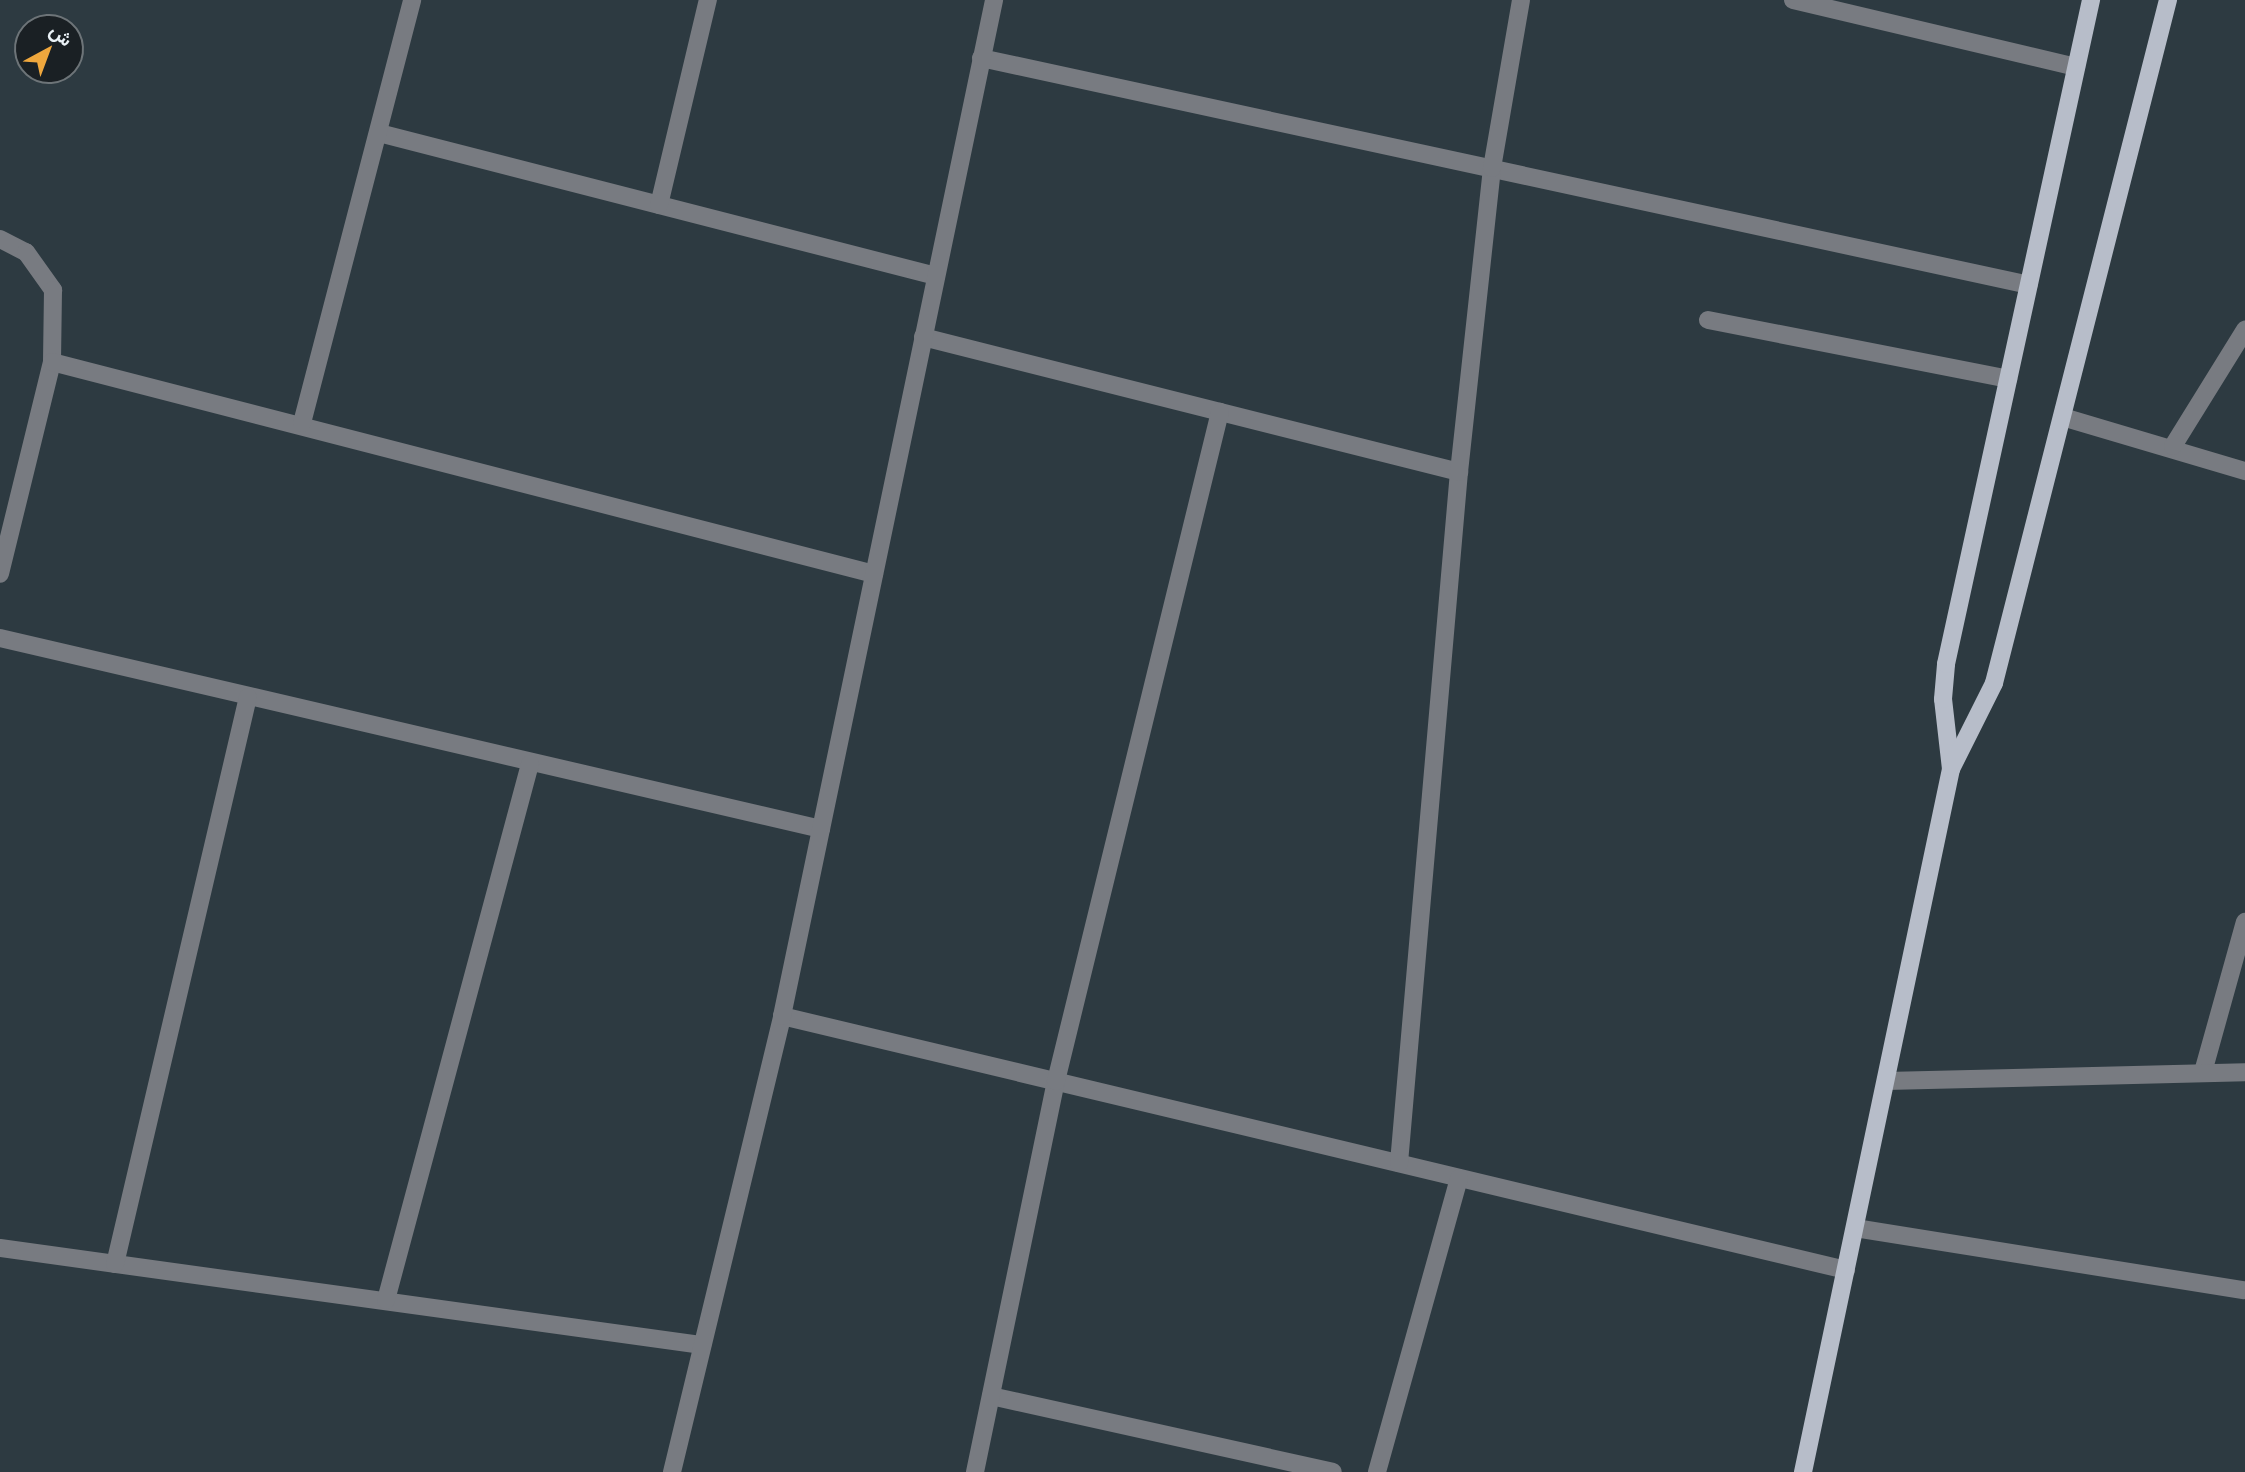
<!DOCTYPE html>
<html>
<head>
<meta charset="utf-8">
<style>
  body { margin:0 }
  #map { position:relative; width:2245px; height:1472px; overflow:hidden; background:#2d3a41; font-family:"Public Sans",Vazirmatn,sans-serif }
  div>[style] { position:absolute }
  .minor>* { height:18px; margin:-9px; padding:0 9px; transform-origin:9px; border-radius:9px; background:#787b81 }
  .major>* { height:18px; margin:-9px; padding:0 9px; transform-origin:9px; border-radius:9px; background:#b7bdc9 }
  span { translate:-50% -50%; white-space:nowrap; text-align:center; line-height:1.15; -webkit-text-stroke:5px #1a2024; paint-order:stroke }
  .north { position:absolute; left:14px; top:14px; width:70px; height:70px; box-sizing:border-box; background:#1a2024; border:2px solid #6d7478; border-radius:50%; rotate:41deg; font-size:19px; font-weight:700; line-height:28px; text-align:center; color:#eaf2f7 }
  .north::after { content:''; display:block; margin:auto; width:24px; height:32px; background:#efa73d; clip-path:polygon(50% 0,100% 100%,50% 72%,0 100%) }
</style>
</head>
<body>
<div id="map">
  <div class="minor">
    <i style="left:1793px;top:0;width:291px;rotate:13.3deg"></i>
    <i style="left:981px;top:58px;width:1072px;rotate:12.22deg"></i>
    <i style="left:379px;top:133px;width:575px;rotate:14.4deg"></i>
    <i style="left:659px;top:205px;width:211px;rotate:-76.6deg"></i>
    <i style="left:0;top:239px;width:29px;rotate:27deg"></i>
    <i style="left:26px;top:252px;width:47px;rotate:54.6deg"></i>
    <i style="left:53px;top:290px;width:72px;rotate:90.8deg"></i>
    <i style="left:52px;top:362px;width:218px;rotate:103.8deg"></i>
    <i style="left:1708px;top:320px;width:306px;rotate:11.1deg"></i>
    <i style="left:923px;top:337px;width:553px;rotate:14.14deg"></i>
    <i style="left:52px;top:362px;width:849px;rotate:14.46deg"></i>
    <i style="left:2066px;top:418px;width:187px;rotate:16.5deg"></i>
    <i style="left:302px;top:423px;width:437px;rotate:-75.4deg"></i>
    <i style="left:2173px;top:446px;width:137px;rotate:-58.2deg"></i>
    <i style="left:0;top:638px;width:843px;rotate:13.1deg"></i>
    <i style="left:782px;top:1016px;width:1094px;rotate:13.43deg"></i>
    <i style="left:2203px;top:1072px;width:156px;rotate:-74.4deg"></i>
    <i style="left:1886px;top:1081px;width:359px;rotate:-1.4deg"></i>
    <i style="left:1399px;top:1163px;width:694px;rotate:-85.04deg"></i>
    <i style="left:1459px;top:472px;width:306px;rotate:-83.8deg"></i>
    <i style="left:1492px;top:168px;width:170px;rotate:-80.2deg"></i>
    <i style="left:1855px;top:1228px;width:393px;rotate:9.1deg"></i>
    <i style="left:0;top:1248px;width:709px;rotate:7.87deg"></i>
    <i style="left:115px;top:1264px;width:582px;rotate:-76.8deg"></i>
    <i style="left:386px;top:1300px;width:555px;rotate:-74.96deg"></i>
    <i style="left:991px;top:1396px;width:350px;rotate:12.5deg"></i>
    <i style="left:672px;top:1472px;width:469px;rotate:-76.4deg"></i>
    <i style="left:782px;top:1016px;width:1038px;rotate:-78.21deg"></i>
    <i style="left:975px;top:1472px;width:399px;rotate:-78.3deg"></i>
    <i style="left:1056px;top:1081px;width:689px;rotate:-76.23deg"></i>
    <i style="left:1377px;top:1472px;width:305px;rotate:-74.4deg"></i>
  </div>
  <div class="major">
    <i style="left:1951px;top:769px;width:70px;rotate:-96.5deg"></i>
    <i style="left:1943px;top:699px;width:35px;rotate:-85deg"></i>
    <i style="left:1946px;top:664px;width:680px;rotate:-77.68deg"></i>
    <i style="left:1803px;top:1472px;width:718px;rotate:-78.11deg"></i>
    <i style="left:1951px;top:769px;width:96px;rotate:-63.4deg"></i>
    <i style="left:1994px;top:683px;width:705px;rotate:-75.71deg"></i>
  </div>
  <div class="north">ش</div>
</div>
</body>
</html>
